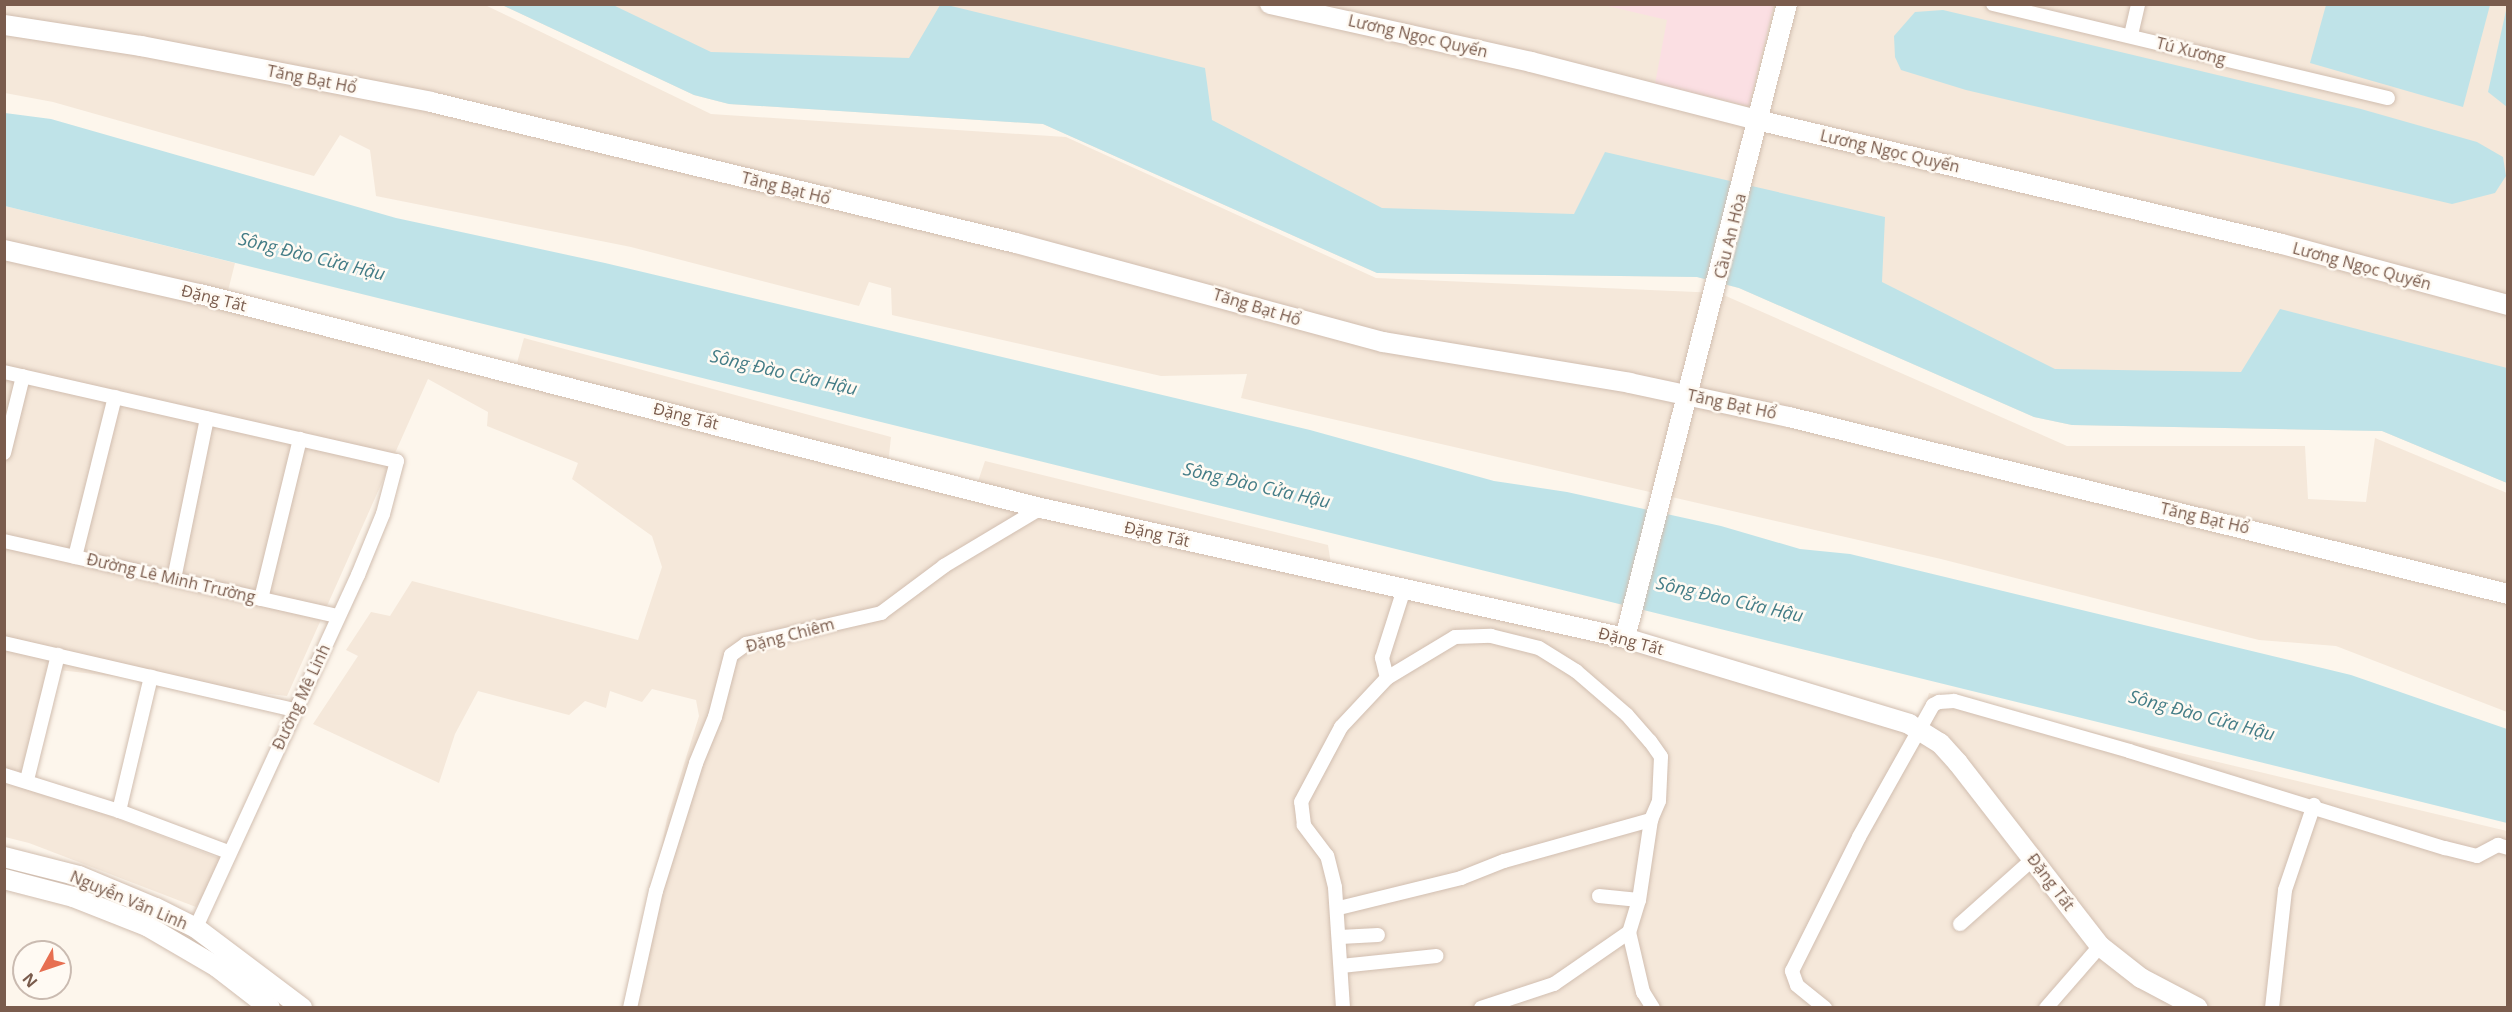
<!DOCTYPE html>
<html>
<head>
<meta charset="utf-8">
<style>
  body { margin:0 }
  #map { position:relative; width:2512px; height:1012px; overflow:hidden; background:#fdf6ec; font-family:"Open Sans",sans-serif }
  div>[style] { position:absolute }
  .residential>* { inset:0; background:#f5e8da }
  .medical>* { inset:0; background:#fbdfe3 }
  .water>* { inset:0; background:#bfe3e8 }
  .roads { filter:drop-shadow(0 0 2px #d1beb0) drop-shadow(0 0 2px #d1beb0) }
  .street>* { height:14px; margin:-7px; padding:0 7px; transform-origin:7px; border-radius:7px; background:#fff }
  .secondary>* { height:20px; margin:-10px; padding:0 10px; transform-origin:10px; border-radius:10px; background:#fff }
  span { translate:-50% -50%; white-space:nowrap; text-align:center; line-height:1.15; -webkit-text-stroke:5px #fffaf3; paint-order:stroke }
  .street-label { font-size:16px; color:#7a5c4d }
  .water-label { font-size:18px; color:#437c86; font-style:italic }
  .frame { position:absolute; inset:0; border:6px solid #7a5c4d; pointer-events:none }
  .north { position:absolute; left:12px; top:940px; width:60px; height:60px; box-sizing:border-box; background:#fffaf3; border:2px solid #cabbb1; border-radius:50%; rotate:230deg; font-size:16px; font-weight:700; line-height:24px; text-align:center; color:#7a5c4d }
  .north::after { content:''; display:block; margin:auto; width:21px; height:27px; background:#e76f51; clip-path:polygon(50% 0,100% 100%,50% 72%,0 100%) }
</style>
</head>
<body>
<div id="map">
  <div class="residential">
    <i style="clip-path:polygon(4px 5px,485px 5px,711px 114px,1066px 137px,1376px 278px,1719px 293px,2067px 446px,2305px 446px,2308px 499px,2366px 502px,2375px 438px,2507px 493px,2507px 712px,2336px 646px,2259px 640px,1941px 559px,1241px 398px,1247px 374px,1161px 376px,892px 315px,891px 288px,869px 282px,859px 306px,631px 247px,376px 196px,370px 150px,340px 135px,314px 176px,53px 102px,5px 93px)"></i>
    <i style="clip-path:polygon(502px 5px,2507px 5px,2507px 483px,2382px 431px,2072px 425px,2034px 417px,1739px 288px,1697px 277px,1377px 273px,1043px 124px,729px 104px,694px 95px)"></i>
    <i style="clip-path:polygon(5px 206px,235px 263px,226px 299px,515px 370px,524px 338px,891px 437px,888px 465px,976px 487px,985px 461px,1328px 545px,1331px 564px,1921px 721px,1929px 693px,2507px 831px,2507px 1007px,630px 1007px,667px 819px,699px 716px,696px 700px,652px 689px,642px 702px,610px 691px,606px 708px,585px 701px,569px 715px,478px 691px,455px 734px,439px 783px,313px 724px,358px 656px,346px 650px,371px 612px,390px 616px,412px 581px,638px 640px,662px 567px,652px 536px,572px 479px,578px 463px,487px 426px,488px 412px,428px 379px,287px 696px,59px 670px,29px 785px,224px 860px,196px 907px,29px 843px,5px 837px)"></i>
  </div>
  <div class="medical">
    <i style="clip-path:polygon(1599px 4px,1774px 5px,1749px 106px,1655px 84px,1667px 20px)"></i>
  </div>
  <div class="water">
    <i style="clip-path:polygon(502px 5px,613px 5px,711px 52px,909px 58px,940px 5px,947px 5px,1205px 68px,1212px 120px,1382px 208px,1574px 214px,1605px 152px,1743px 184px,1885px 217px,1882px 282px,2055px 369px,2241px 372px,2280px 309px,2507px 368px,2507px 483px,2382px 431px,2072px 425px,2034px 417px,1739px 288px,1697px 277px,1377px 273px,1043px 124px,729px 104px,694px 95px)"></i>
    <i style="clip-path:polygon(2326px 5px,2490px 5px,2463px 107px,2310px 63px)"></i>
    <i style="clip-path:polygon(2507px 6px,2508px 107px,2507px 107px,2488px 92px)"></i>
    <i style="clip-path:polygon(1943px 10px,2361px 109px,2477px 142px,2503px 157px,2506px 176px,2495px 193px,2452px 204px,1966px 90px,1901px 70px,1895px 57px,1894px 36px,1915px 12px)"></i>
    <i style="clip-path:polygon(5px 113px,51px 119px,396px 218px,605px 263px,1310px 430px,1494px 481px,1567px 492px,1721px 526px,1800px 549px,1850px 554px,2351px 675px,2507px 729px,2507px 823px,5px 206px)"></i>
  </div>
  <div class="roads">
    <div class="street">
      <i style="left:1993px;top:4px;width:406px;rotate:13.4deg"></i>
      <i style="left:2131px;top:35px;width:32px;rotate:-77deg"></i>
      <i style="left:4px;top:372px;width:403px;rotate:12.8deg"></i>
      <i style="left:397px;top:461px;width:55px;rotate:104.8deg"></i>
      <i style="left:383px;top:514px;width:66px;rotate:112.3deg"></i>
      <i style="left:358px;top:575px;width:388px;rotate:114.7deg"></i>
      <i style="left:4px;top:453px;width:79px;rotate:-76.1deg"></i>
      <i style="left:4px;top:541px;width:342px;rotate:12.7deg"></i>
      <i style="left:75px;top:557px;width:165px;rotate:-76deg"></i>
      <i style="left:174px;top:579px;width:164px;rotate:-78.4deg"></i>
      <i style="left:261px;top:599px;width:165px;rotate:-76.3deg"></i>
      <i style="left:4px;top:643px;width:298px;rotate:13deg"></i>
      <i style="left:1387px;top:678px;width:79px;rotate:-31.1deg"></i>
      <i style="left:1455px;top:637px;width:36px;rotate:-2deg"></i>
      <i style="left:1491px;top:636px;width:49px;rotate:14deg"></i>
      <i style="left:1539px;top:648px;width:44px;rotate:31.9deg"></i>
      <i style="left:1576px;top:671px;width:67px;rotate:40.8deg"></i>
      <i style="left:1627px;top:715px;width:35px;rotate:49deg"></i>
      <i style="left:1650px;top:741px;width:19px;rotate:55deg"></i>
      <i style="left:1661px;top:757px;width:44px;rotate:92.6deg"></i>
      <i style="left:1659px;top:801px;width:21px;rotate:113deg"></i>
      <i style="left:1651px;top:820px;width:81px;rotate:98.5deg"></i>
      <i style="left:1639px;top:900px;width:34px;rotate:107deg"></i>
      <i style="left:1629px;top:932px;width:62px;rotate:76.9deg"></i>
      <i style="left:1643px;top:992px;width:19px;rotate:58deg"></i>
      <i style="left:4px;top:775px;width:121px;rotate:17.4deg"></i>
      <i style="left:119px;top:811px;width:116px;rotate:20.6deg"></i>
      <i style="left:27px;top:780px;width:129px;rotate:-76.1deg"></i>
      <i style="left:119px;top:811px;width:138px;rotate:-76.6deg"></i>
      <i style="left:1599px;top:896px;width:40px;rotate:5.7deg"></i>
      <i style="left:1339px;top:908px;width:126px;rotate:-13.8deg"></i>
      <i style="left:1461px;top:878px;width:46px;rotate:-21.6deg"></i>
      <i style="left:1504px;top:861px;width:153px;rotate:-15.6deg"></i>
      <i style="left:1960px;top:924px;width:99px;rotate:-41.7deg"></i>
      <i style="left:1340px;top:937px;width:38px;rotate:-3deg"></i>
      <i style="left:1341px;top:966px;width:96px;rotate:-6deg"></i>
      <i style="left:630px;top:1008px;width:120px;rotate:-77.5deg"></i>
      <i style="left:656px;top:891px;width:134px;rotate:-72.6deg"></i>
      <i style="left:696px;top:763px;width:50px;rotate:-67.6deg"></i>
      <i style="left:715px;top:717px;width:64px;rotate:-75.5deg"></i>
      <i style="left:731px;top:655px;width:19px;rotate:-36deg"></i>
      <i style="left:746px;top:644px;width:139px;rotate:-12.9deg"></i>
      <i style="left:881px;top:613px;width:79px;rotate:-36.7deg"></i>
      <i style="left:944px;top:566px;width:113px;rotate:-30.9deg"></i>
      <i style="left:1343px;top:1008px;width:121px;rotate:-93.8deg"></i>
      <i style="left:1335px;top:887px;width:32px;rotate:-104deg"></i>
      <i style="left:1327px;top:856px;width:39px;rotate:-127deg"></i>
      <i style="left:1304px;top:825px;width:23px;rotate:-97deg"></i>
      <i style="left:1301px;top:802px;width:85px;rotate:-61.9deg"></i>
      <i style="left:1341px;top:727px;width:67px;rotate:-46.8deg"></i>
      <i style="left:1387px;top:678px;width:21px;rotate:-104deg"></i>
      <i style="left:1382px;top:658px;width:72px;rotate:-72.3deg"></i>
      <i style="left:1481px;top:1008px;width:77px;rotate:-18.2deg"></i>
      <i style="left:1554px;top:984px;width:91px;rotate:-34.7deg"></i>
      <i style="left:1825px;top:1008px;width:36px;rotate:-141deg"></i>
      <i style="left:1797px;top:985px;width:15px;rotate:-110deg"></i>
      <i style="left:1792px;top:971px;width:150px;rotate:-63.4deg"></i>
      <i style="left:1859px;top:837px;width:151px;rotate:-60.7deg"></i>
      <i style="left:1933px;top:705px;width:7px;rotate:-27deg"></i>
      <i style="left:1939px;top:702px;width:15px;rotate:-4deg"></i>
      <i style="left:1954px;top:701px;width:182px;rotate:15.9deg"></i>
      <i style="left:2129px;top:751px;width:331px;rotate:17.1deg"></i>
      <i style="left:2445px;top:848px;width:33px;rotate:14deg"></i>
      <i style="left:2477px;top:856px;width:24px;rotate:-28deg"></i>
      <i style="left:2498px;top:845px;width:10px;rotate:17deg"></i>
      <i style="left:2046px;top:1008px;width:82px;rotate:-48.9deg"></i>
      <i style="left:2272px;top:1008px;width:119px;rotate:-83.7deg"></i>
      <i style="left:2285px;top:890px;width:90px;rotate:-71.2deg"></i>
    </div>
    <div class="secondary">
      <i style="left:1270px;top:4px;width:267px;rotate:12.5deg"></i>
      <i style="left:1531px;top:62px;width:233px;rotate:14.4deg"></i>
      <i style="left:1757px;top:120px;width:539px;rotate:13.29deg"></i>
      <i style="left:2282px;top:244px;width:234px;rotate:15.1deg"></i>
      <i style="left:4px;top:25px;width:139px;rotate:8.7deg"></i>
      <i style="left:141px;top:46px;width:295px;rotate:10.9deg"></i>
      <i style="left:431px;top:102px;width:602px;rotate:13.55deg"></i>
      <i style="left:1016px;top:243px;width:380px;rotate:15.1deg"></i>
      <i style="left:1383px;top:342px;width:250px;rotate:9.4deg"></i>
      <i style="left:1630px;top:383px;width:163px;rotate:12.1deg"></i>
      <i style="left:1789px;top:417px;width:740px;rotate:13.83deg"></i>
      <i style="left:4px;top:250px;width:201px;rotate:12.7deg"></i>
      <i style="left:200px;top:294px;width:868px;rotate:14.28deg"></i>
      <i style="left:1041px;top:508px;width:598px;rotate:12.55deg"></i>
      <i style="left:1625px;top:638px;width:297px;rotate:16.8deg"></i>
      <i style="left:1909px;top:724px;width:36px;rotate:32deg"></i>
      <i style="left:1940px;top:743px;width:27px;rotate:48deg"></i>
      <i style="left:1958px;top:763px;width:232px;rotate:52.2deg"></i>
      <i style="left:2100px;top:946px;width:52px;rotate:38deg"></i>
      <i style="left:2141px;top:978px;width:64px;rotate:27.8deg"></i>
      <i style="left:1625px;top:638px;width:654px;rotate:-75.67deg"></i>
      <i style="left:4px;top:857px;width:77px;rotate:14.2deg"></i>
      <i style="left:79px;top:876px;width:83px;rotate:22.6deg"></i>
      <i style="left:156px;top:908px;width:45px;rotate:26.6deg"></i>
      <i style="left:196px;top:928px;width:133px;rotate:37deg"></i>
      <i style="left:4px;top:879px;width:71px;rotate:14.6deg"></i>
      <i style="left:73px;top:897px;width:79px;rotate:21.4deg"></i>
      <i style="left:147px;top:926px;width:81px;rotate:30.4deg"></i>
      <i style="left:217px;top:967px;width:67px;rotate:37.7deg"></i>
    </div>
  </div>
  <div class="street-label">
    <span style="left:1418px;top:36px;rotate:13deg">Lương Ngọc Quyến</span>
    <span style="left:2191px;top:51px;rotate:14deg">Tú Xương</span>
    <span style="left:312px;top:79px;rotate:11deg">Tăng Bạt Hổ</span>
    <span style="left:1890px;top:151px;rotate:13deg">Lương Ngọc Quyến</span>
    <span style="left:786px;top:188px;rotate:14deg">Tăng Bạt Hổ</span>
    <span style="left:1730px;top:236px;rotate:-76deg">Cầu An Hòa</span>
    <span style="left:2362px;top:266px;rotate:15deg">Lương Ngọc Quyến</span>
    <span style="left:214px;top:298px;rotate:14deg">Đặng Tất</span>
    <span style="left:1257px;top:307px;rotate:17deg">Tăng Bạt Hổ</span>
    <span style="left:1732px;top:404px;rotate:12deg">Tăng Bạt Hổ</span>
    <span style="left:686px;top:416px;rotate:14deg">Đặng Tất</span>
    <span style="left:2205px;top:518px;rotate:13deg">Tăng Bạt Hổ</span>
    <span style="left:1157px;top:534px;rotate:13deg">Đặng Tất</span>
    <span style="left:171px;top:578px;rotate:13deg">Đường Lê Minh Trường</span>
    <span style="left:790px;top:635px;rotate:-15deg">Đặng Chiêm</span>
    <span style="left:1631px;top:641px;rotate:15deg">Đặng Tất</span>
    <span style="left:301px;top:697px;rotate:-65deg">Đường Mê Linh</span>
    <span style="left:2051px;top:882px;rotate:53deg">Đặng Tất</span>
    <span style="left:129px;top:900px;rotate:23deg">Nguyễn Văn Linh</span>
  </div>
  <div class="water-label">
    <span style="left:312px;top:256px;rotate:14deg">Sông Đào Cửa Hậu</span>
    <span style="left:784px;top:372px;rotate:13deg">Sông Đào Cửa Hậu</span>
    <span style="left:1257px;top:485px;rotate:13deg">Sông Đào Cửa Hậu</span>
    <span style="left:1730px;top:599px;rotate:13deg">Sông Đào Cửa Hậu</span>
    <span style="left:2202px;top:715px;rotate:15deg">Sông Đào Cửa Hậu</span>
  </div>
  <div class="frame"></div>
  <div class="north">N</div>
</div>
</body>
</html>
